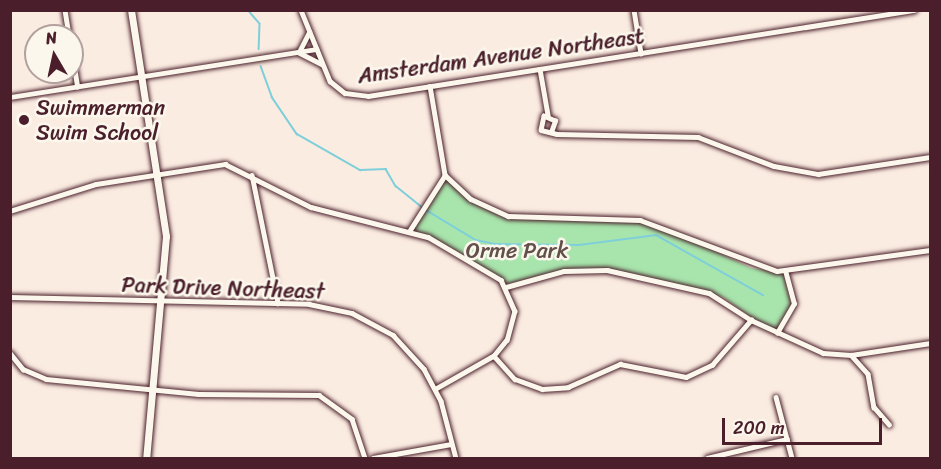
<!DOCTYPE html>
<html>
<head>
<meta charset="utf-8">
<style>
  body { margin:0 }
  #map { position:relative; width:941px; height:469px; overflow:hidden; background:#fbece1; font-family:Sriracha,sans-serif }
  div>[style] { position:absolute }
  .green>* { inset:0; background:#a8e5ac }
  .stream>* { height:1.5px; margin:-0.75px; padding:0 0.75px; transform-origin:0.75px; border-radius:0.75px; background:#7fcfdb }
  .roads { filter:drop-shadow(0 0 2px #4a1f2b) drop-shadow(0 0 2px #4a1f2b) }
  .street>* { height:4.5px; margin:-2.25px; padding:0 2.25px; transform-origin:2.25px; border-radius:2.25px; background:#fbf7ec }
  .secondary>* { height:7px; margin:-3.5px; padding:0 3.5px; transform-origin:3.5px; border-radius:3.5px; background:#fbf7ec }
  .dots>* { width:16px; height:16px; translate:-50% -50%; box-sizing:border-box; border:3px solid #fbf7ec; border-radius:50% }
  span { translate:-50% -50%; white-space:nowrap; text-align:center; line-height:1.15; -webkit-text-stroke:5px #fbf7ec; paint-order:stroke }
  .street-label { font-size:22px; color:#4a1f2b }
  .poi-label { font-size:22px; color:#4a1f2b }
  .left { translate:0 -50%; text-align:left }
  .park-label { font-size:22px; color:#62504b }
  .frame { position:absolute; inset:0; border:12px solid #4a1f2b; pointer-events:none }
  .north { position:absolute; left:24px; top:24px; width:60px; height:60px; box-sizing:border-box; background:#fbf7ec; border:2px solid #b4a19f; border-radius:50%; rotate:351deg; font-size:16px; font-weight:700; line-height:24px; text-align:center; color:#4a1f2b }
  .north::after { content:''; display:block; margin:auto; width:21px; height:27px; background:#4a1f2b; clip-path:polygon(50% 0,100% 100%,50% 72%,0 100%) }
  .scale { position:absolute; left:722px; top:418px; width:160px; height:27px; box-sizing:border-box; border:3px solid #4a1f2b; border-top:0; padding-left:8px; font-size:18px; line-height:21px; white-space:nowrap; color:#4a1f2b; -webkit-text-stroke:4px #fbf7ec; paint-order:stroke }
</style>
</head>
<body>
<div id="map">
  <div class="green">
    <i style="clip-path:polygon(445px 177px,465px 198px,504px 218px,621px 218px,674px 232px,751px 268px,783px 273px,793px 311px,774px 334px,723px 297px,659px 281px,597px 271px,554px 273px,512px 286px,411px 231px)"></i>
  </div>
  <div class="stream">
    <i style="left:248px;top:10px;width:18px;rotate:49deg"></i>
    <i style="left:260px;top:24px;width:25px;rotate:92deg"></i>
    <i style="left:261px;top:66px;width:33px;rotate:70deg"></i>
    <i style="left:272px;top:97px;width:45px;rotate:56deg"></i>
    <i style="left:297px;top:134px;width:73px;rotate:29.7deg"></i>
    <i style="left:360px;top:170px;width:26px;rotate:-2deg"></i>
    <i style="left:386px;top:169px;width:20px;rotate:60deg"></i>
    <i style="left:396px;top:186px;width:33px;rotate:39deg"></i>
    <i style="left:426px;top:210px;width:58px;rotate:31deg"></i>
    <i style="left:476px;top:240px;width:19px;rotate:12deg"></i>
    <i style="left:495px;top:244px;width:84px;rotate:0.7deg"></i>
    <i style="left:579px;top:245px;width:78px;rotate:-7.4deg"></i>
    <i style="left:656px;top:235px;width:123px;rotate:29.3deg"></i>
  </div>
  <div class="roads">
    <div class="street">
      <i style="left:65px;top:10px;width:26px;rotate:81deg"></i>
      <i style="left:301px;top:10px;width:77px;rotate:67.8deg"></i>
      <i style="left:330px;top:81px;width:19px;rotate:39deg"></i>
      <i style="left:345px;top:93px;width:23px;rotate:7deg"></i>
      <i style="left:368px;top:96px;width:553px;rotate:-8.95deg"></i>
      <i style="left:634px;top:10px;width:44px;rotate:80.8deg"></i>
      <i style="left:300px;top:50px;width:20px;rotate:-63deg"></i>
      <i style="left:72px;top:51px;width:36px;rotate:81deg"></i>
      <i style="left:298px;top:52px;width:27px;rotate:27deg"></i>
      <i style="left:540px;top:69px;width:47px;rotate:80.1deg"></i>
      <i style="left:430px;top:86px;width:90px;rotate:80.4deg"></i>
      <i style="left:445px;top:175px;width:35px;rotate:43deg"></i>
      <i style="left:471px;top:199px;width:41px;rotate:24.7deg"></i>
      <i style="left:508px;top:216px;width:132px;rotate:1.7deg"></i>
      <i style="left:640px;top:220px;width:146px;rotate:20.4deg"></i>
      <i style="left:777px;top:271px;width:154px;rotate:-7.8deg"></i>
      <i style="left:10px;top:97px;width:310px;rotate:-8.9deg"></i>
      <i style="left:551px;top:132px;width:12px;rotate:-70deg"></i>
      <i style="left:555px;top:121px;width:12px;rotate:-156deg"></i>
      <i style="left:544px;top:116px;width:14px;rotate:102deg"></i>
      <i style="left:541px;top:130px;width:16px;rotate:14deg"></i>
      <i style="left:557px;top:134px;width:141px;rotate:1.2deg"></i>
      <i style="left:698px;top:137px;width:81px;rotate:20.9deg"></i>
      <i style="left:774px;top:166px;width:45px;rotate:10.3deg"></i>
      <i style="left:818px;top:174px;width:113px;rotate:-8.6deg"></i>
      <i style="left:252px;top:175px;width:131px;rotate:78.5deg"></i>
      <i style="left:10px;top:211px;width:90px;rotate:-17.4deg"></i>
      <i style="left:96px;top:184px;width:131px;rotate:-8.8deg"></i>
      <i style="left:225px;top:164px;width:96px;rotate:26.6deg"></i>
      <i style="left:311px;top:207px;width:121px;rotate:14.4deg"></i>
      <i style="left:428px;top:237px;width:85px;rotate:30.5deg"></i>
      <i style="left:501px;top:280px;width:34px;rotate:66deg"></i>
      <i style="left:515px;top:311px;width:30px;rotate:105deg"></i>
      <i style="left:507px;top:340px;width:21px;rotate:129deg"></i>
      <i style="left:494px;top:356px;width:67px;rotate:150.4deg"></i>
      <i style="left:410px;top:230px;width:65px;rotate:-57.5deg"></i>
      <i style="left:506px;top:287px;width:60px;rotate:-15.4deg"></i>
      <i style="left:564px;top:271px;width:43px;rotate:-1.3deg"></i>
      <i style="left:607px;top:270px;width:105px;rotate:12.7deg"></i>
      <i style="left:709px;top:293px;width:50px;rotate:32.7deg"></i>
      <i style="left:751px;top:320px;width:79px;rotate:24.6deg"></i>
      <i style="left:823px;top:353px;width:28px;rotate:4deg"></i>
      <i style="left:851px;top:355px;width:80px;rotate:-8.6deg"></i>
      <i style="left:10px;top:297px;width:299px;rotate:1.3deg"></i>
      <i style="left:309px;top:304px;width:44px;rotate:11.8deg"></i>
      <i style="left:352px;top:313px;width:47px;rotate:28.2deg"></i>
      <i style="left:393px;top:335px;width:46px;rotate:47.6deg"></i>
      <i style="left:424px;top:369px;width:36px;rotate:62deg"></i>
      <i style="left:441px;top:401px;width:59px;rotate:75.3deg"></i>
      <i style="left:777px;top:333px;width:34px;rotate:-60deg"></i>
      <i style="left:794px;top:304px;width:34px;rotate:-105deg"></i>
      <i style="left:10px;top:353px;width:21px;rotate:51deg"></i>
      <i style="left:23px;top:369px;width:25px;rotate:23deg"></i>
      <i style="left:46px;top:379px;width:153px;rotate:5.6deg"></i>
      <i style="left:198px;top:394px;width:121px;rotate:0.5deg"></i>
      <i style="left:319px;top:395px;width:41px;rotate:36deg"></i>
      <i style="left:352px;top:419px;width:41px;rotate:71.6deg"></i>
      <i style="left:851px;top:355px;width:25px;rotate:48deg"></i>
      <i style="left:868px;top:374px;width:34px;rotate:80deg"></i>
      <i style="left:874px;top:407px;width:23px;rotate:49deg"></i>
      <i style="left:494px;top:356px;width:31px;rotate:48deg"></i>
      <i style="left:515px;top:379px;width:29px;rotate:20deg"></i>
      <i style="left:542px;top:389px;width:26px;rotate:-4deg"></i>
      <i style="left:568px;top:387px;width:57px;rotate:-23.9deg"></i>
      <i style="left:620px;top:364px;width:67px;rotate:11.1deg"></i>
      <i style="left:686px;top:377px;width:29px;rotate:-25deg"></i>
      <i style="left:712px;top:365px;width:60px;rotate:-49.1deg"></i>
      <i style="left:776px;top:397px;width:63px;rotate:75.3deg"></i>
      <i style="left:373px;top:458px;width:79px;rotate:-10.2deg"></i>
      <i style="left:707px;top:458px;width:82px;rotate:-13.4deg"></i>
    </div>
    <div class="secondary">
      <i style="left:131px;top:10px;width:229px;rotate:81.2deg"></i>
      <i style="left:166px;top:236px;width:223px;rotate:95.1deg"></i>
    </div>
  </div>
  <div class="dots">
    <i style="left:24px;top:120px;background:#4a1f2b"></i>
  </div>
  <div class="street-label">
    <span style="left:501px;top:56px;rotate:-8deg">Amsterdam Avenue Northeast</span>
    <span style="left:223px;top:288px;rotate:2deg">Park Drive Northeast</span>
  </div>
  <div class="poi-label">
    <span class="left" style="left:36px;top:120px">Swimmerman<br>Swim School</span>
  </div>
  <div class="park-label">
    <span style="left:517px;top:251px">Orme Park</span>
  </div>
  <div class="frame"></div>
  <div class="north">N</div>
  <div class="scale">200 m</div>
</div>
</body>
</html>
